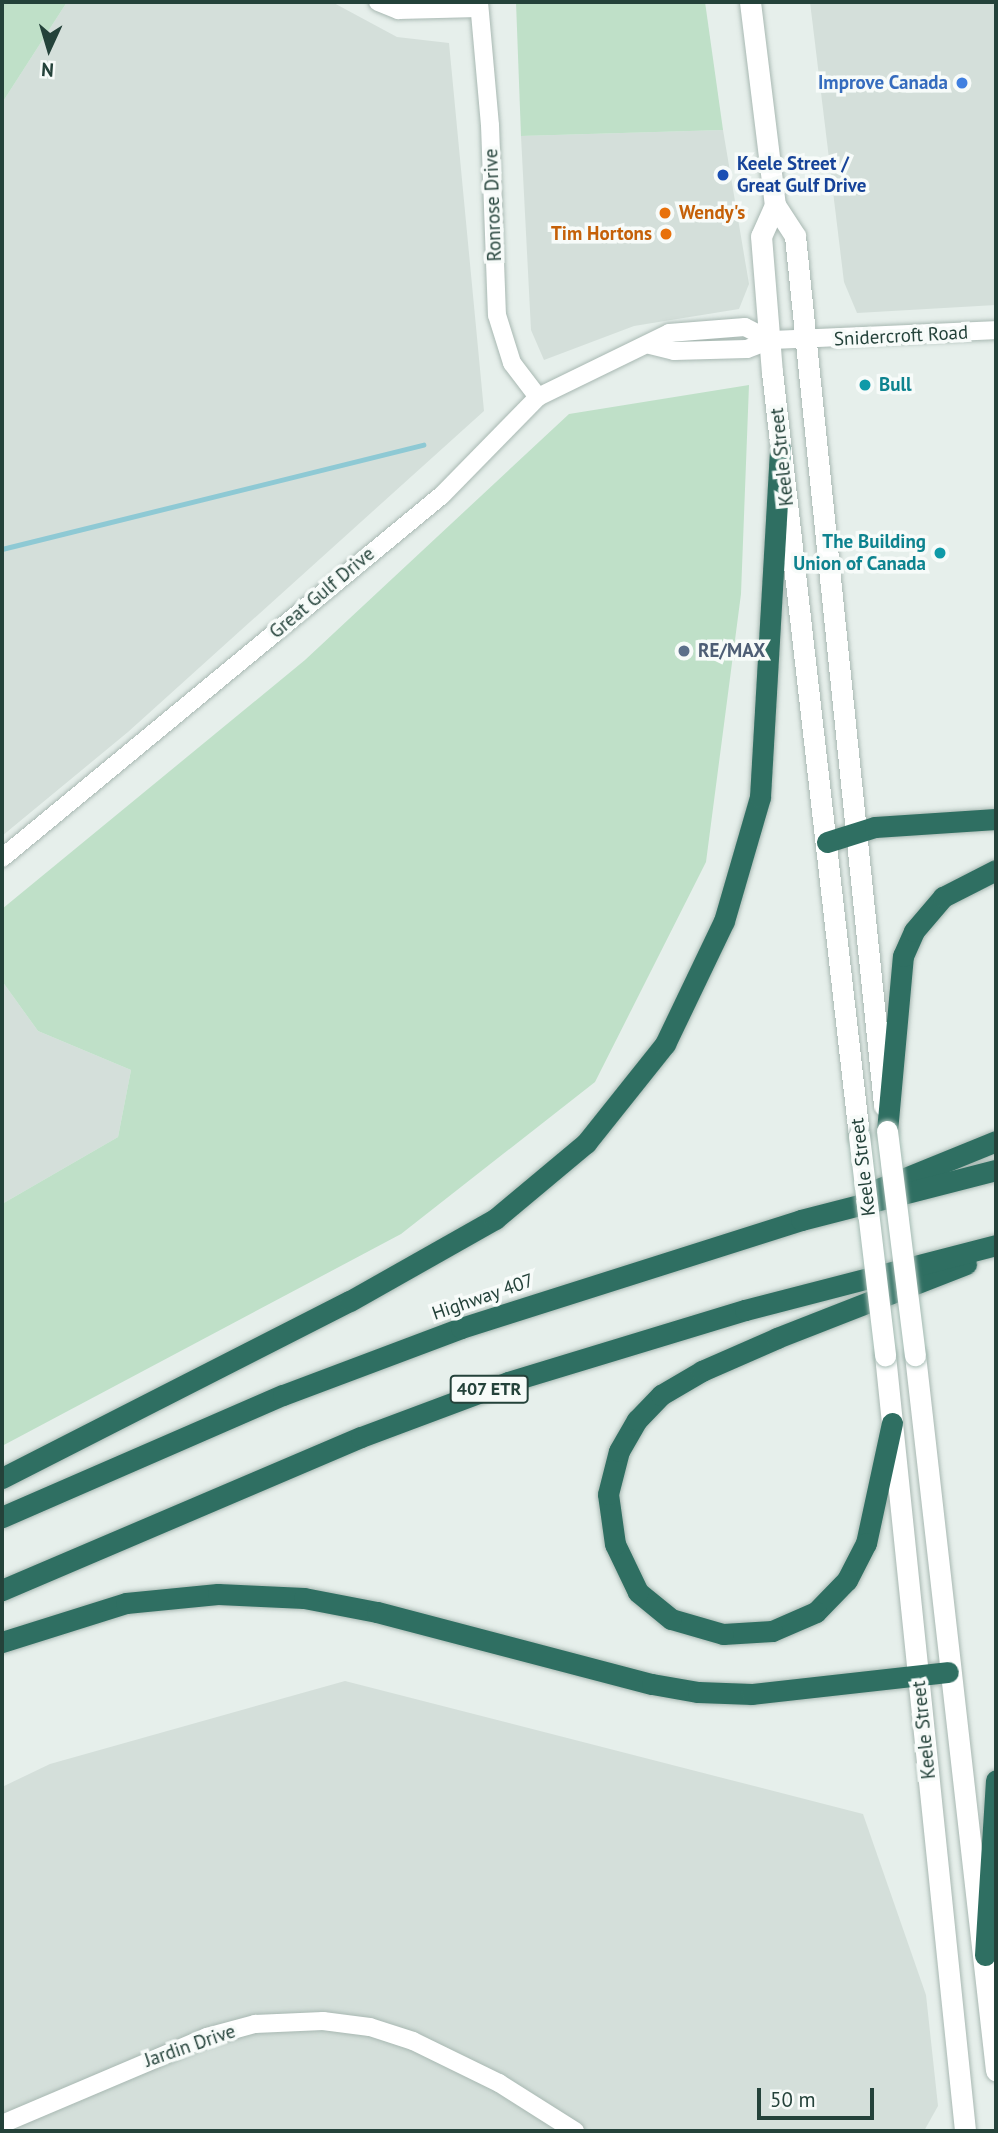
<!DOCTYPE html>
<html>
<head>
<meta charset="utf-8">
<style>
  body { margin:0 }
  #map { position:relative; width:998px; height:2133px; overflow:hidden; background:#e6efeb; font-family:"PT Sans",sans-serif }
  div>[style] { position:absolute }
  .built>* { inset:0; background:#d4dfda }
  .green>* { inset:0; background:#bfe0c8 }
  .stream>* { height:4.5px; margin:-2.25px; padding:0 2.25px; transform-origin:2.25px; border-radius:2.25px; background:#8ec9d4 }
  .roads { filter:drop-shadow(0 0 2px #a8b8b2) drop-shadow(0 0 2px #a8b8b2) }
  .minor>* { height:18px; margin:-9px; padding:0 9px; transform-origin:9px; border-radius:9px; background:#fff }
  .secondary>* { height:21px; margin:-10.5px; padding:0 10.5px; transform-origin:10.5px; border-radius:10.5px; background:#fff }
  .motorway>* { height:21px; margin:-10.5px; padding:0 10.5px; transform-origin:10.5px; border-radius:10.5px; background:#2f6f62 }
  .bridges { filter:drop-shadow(0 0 2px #a4bbb3) drop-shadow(0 0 2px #a4bbb3) }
  .secondary-bridge>* { height:21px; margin:-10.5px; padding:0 10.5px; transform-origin:10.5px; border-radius:10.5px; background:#fff }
  .dots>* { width:19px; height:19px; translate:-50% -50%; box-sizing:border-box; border:4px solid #f7fbf9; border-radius:50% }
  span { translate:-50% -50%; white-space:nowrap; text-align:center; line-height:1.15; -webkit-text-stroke:7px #f7fbf9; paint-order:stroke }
  .shield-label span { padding:2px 5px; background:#f7fbf9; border:2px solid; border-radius:5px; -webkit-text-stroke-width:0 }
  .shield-label { font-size:18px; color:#24423a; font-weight:700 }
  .shop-label { font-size:19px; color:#366cbe; font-weight:700 }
  .right { translate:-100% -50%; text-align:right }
  .transit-label { font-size:19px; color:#164399; font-weight:700 }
  .left { translate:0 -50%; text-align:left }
  .street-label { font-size:19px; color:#24423a }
  .food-label { font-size:19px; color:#c56008; font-weight:700 }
  .culture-label { font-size:19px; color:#0d838f; font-weight:700 }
  .service-label { font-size:19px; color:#4e5e75; font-weight:700 }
  .frame { position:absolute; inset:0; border:4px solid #24423a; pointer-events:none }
  .north { position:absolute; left:14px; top:14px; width:70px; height:70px; -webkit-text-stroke:5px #f7fbf9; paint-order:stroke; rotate:184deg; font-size:19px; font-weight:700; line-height:28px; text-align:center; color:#24423a }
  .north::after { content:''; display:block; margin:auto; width:24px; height:32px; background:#24423a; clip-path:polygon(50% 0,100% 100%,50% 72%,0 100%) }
  .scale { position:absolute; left:757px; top:2088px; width:117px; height:32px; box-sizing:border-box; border:4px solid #24423a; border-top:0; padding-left:9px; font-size:21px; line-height:24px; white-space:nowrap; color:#24423a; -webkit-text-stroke:5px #f7fbf9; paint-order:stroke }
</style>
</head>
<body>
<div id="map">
  <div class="built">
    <i style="clip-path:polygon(67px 2px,332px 2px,397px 37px,449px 43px,484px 411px,128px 732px,2px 836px,2px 103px)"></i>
    <i style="clip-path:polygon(810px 2px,996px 2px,996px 305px,857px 313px,844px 282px)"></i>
    <i style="clip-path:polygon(723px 130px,749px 284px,739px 309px,634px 326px,544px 360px,531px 330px,521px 136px)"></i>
    <i style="clip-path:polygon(2px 981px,38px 1031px,131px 1070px,118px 1137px,2px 1204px)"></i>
    <i style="clip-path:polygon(345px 1681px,863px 1814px,926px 1995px,938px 2106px,924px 2131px,2px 2131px,2px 1787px,50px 1764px)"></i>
  </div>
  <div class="green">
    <i style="clip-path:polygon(2px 2px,67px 2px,2px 103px)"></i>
    <i style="clip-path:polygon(516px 2px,705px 2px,723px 130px,521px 136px)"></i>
    <i style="clip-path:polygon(749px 385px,741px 594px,706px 862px,595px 1082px,401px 1234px,2px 1446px,2px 1204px,118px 1137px,131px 1070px,38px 1031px,2px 981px,2px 909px,305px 660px,569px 414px)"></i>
  </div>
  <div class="stream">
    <i style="left:2px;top:549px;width:434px;rotate:-13.9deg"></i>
  </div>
  <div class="roads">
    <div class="minor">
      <i style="left:378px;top:2px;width:22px;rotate:22deg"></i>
      <i style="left:398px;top:10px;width:81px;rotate:-1.4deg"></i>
      <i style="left:479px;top:2px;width:123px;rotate:84.9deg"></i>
      <i style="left:490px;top:125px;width:190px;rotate:87.9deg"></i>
      <i style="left:497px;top:315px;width:50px;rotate:72.6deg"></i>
      <i style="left:512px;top:363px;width:43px;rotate:52.6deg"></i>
      <i style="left:650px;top:345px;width:25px;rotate:14deg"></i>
      <i style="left:674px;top:351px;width:73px;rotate:-1.6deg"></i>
      <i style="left:747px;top:349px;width:25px;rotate:-21deg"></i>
      <i style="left:770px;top:340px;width:226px;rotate:-2.5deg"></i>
      <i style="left:2px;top:858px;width:570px;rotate:-39.52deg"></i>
      <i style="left:442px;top:495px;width:137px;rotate:-45.6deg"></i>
      <i style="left:538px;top:397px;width:146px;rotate:-26deg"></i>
      <i style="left:669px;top:333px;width:76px;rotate:-4.5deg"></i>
      <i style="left:745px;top:327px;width:28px;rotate:27deg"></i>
      <i style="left:2px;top:2124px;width:223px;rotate:-23deg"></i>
      <i style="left:207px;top:2037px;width:50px;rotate:-15.2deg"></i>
      <i style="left:255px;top:2024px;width:68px;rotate:-2.5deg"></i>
      <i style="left:323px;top:2021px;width:47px;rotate:7.3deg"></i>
      <i style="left:370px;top:2027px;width:45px;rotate:18deg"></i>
      <i style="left:413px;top:2041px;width:96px;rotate:26deg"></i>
      <i style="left:499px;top:2083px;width:90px;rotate:32.3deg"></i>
    </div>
    <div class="secondary">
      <i style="left:750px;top:2px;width:205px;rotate:83deg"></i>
      <i style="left:775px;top:205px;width:37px;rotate:57deg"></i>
      <i style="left:795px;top:236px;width:874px;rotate:84.15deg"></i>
      <i style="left:775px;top:205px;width:34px;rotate:114deg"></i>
      <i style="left:761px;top:236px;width:136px;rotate:85.4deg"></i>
      <i style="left:772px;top:372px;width:769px;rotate:83.5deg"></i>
      <i style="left:885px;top:1355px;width:780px;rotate:84.11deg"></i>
      <i style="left:915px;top:1355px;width:720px;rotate:83.54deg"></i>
    </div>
    <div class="motorway">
      <i style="left:827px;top:842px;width:50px;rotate:-17.4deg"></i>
      <i style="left:875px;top:827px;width:121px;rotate:-3.8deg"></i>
      <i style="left:887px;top:1131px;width:176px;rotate:-84.8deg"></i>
      <i style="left:903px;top:956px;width:27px;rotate:-66deg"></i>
      <i style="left:914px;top:931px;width:45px;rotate:-49.5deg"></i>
      <i style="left:943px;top:897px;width:59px;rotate:-27deg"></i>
      <i style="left:878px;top:1189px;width:127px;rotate:-22.1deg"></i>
      <i style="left:892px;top:1423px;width:123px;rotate:102.2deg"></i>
      <i style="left:866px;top:1543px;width:42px;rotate:117.2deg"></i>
      <i style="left:847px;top:1580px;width:45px;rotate:134.1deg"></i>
      <i style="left:816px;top:1612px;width:48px;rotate:156.6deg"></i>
      <i style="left:772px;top:1631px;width:49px;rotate:176.5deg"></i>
      <i style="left:723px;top:1634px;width:54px;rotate:-163.9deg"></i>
      <i style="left:671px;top:1619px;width:43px;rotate:-140.7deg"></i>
      <i style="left:638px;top:1592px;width:53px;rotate:-115.6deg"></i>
      <i style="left:615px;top:1544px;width:50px;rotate:-98deg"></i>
      <i style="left:608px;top:1494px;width:44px;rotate:-75.7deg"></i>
      <i style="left:619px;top:1451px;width:36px;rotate:-60deg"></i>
      <i style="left:637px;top:1420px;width:35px;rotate:-46deg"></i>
      <i style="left:661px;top:1395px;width:48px;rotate:-30.3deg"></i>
      <i style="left:702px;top:1371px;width:82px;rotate:-23.7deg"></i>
      <i style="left:777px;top:1338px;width:203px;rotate:-21.4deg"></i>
      <i style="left:2px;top:1478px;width:390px;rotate:-27deg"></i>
      <i style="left:350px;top:1301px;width:167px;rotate:-29.5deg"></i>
      <i style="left:495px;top:1219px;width:119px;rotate:-39.9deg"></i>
      <i style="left:586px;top:1143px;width:127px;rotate:-51.4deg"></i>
      <i style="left:665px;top:1044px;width:136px;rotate:-64.4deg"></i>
      <i style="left:724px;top:921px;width:129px;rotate:-73.8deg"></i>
      <i style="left:760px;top:797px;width:349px;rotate:-86.7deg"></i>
      <i style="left:2px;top:1517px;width:306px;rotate:-23.5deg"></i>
      <i style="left:283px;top:1395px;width:190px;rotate:-20.6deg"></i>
      <i style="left:461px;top:1328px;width:357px;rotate:-17.6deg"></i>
      <i style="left:801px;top:1220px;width:201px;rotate:-14.4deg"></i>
      <i style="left:2px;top:1590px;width:390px;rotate:-23.1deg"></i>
      <i style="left:361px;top:1437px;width:157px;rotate:-20.5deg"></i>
      <i style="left:508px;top:1382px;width:248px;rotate:-16.9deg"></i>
      <i style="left:745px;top:1310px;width:259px;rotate:-14.5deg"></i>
      <i style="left:2px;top:1642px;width:130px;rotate:-17.5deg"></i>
      <i style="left:126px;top:1603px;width:92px;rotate:-5.6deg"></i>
      <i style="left:218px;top:1594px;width:86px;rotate:2.7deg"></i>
      <i style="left:304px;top:1598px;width:74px;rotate:10.9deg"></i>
      <i style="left:377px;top:1612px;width:284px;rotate:14.7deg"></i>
      <i style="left:652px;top:1684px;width:47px;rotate:9.9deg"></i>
      <i style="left:698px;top:1692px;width:54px;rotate:2.1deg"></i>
      <i style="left:752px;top:1694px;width:197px;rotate:-6.4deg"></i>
      <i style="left:985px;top:1955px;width:175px;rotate:-86.4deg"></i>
    </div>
  </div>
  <div class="bridges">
    <div class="secondary-bridge">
      <i style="left:887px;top:1131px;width:226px;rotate:82.9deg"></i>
      <i style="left:859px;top:1136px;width:221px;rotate:83.2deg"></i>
    </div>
  </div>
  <div class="dots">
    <i style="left:962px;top:83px;background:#3f7fe0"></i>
    <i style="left:723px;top:175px;background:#1a4fb4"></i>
    <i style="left:665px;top:213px;background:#e8710a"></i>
    <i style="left:666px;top:234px;background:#e8710a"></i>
    <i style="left:865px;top:385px;background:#0f9aa8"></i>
    <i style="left:940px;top:553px;background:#0f9aa8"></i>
    <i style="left:684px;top:651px;background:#5c6f8a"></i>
  </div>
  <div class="shield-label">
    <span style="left:489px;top:1389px">407 ETR</span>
  </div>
  <div class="shop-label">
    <span class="right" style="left:948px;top:83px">Improve Canada</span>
  </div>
  <div class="transit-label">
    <span class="left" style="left:737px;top:175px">Keele Street /<br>Great Gulf Drive</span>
  </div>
  <div class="street-label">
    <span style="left:493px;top:205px;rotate:-92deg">Ronrose Drive</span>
    <span style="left:901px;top:336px;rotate:-3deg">Snidercroft Road</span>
    <span style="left:782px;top:457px;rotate:-96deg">Keele Street</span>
    <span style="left:322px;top:593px;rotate:-40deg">Great Gulf Drive</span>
    <span style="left:863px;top:1167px;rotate:-97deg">Keele Street</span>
    <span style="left:483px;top:1297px;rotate:-19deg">Highway 407</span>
    <span style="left:924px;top:1730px;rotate:-96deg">Keele Street</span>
    <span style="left:190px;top:2046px;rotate:-19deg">Jardin Drive</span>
  </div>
  <div class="food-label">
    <span class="left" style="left:679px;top:213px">Wendy's</span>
    <span class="right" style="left:652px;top:234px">Tim Hortons</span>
  </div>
  <div class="culture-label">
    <span class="left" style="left:879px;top:385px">Bull</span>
    <span class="right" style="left:926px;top:553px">The Building<br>Union of Canada</span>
  </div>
  <div class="service-label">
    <span class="left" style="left:698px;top:651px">RE/MAX</span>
  </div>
  <div class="frame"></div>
  <div class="north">N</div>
  <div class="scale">50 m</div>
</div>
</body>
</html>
